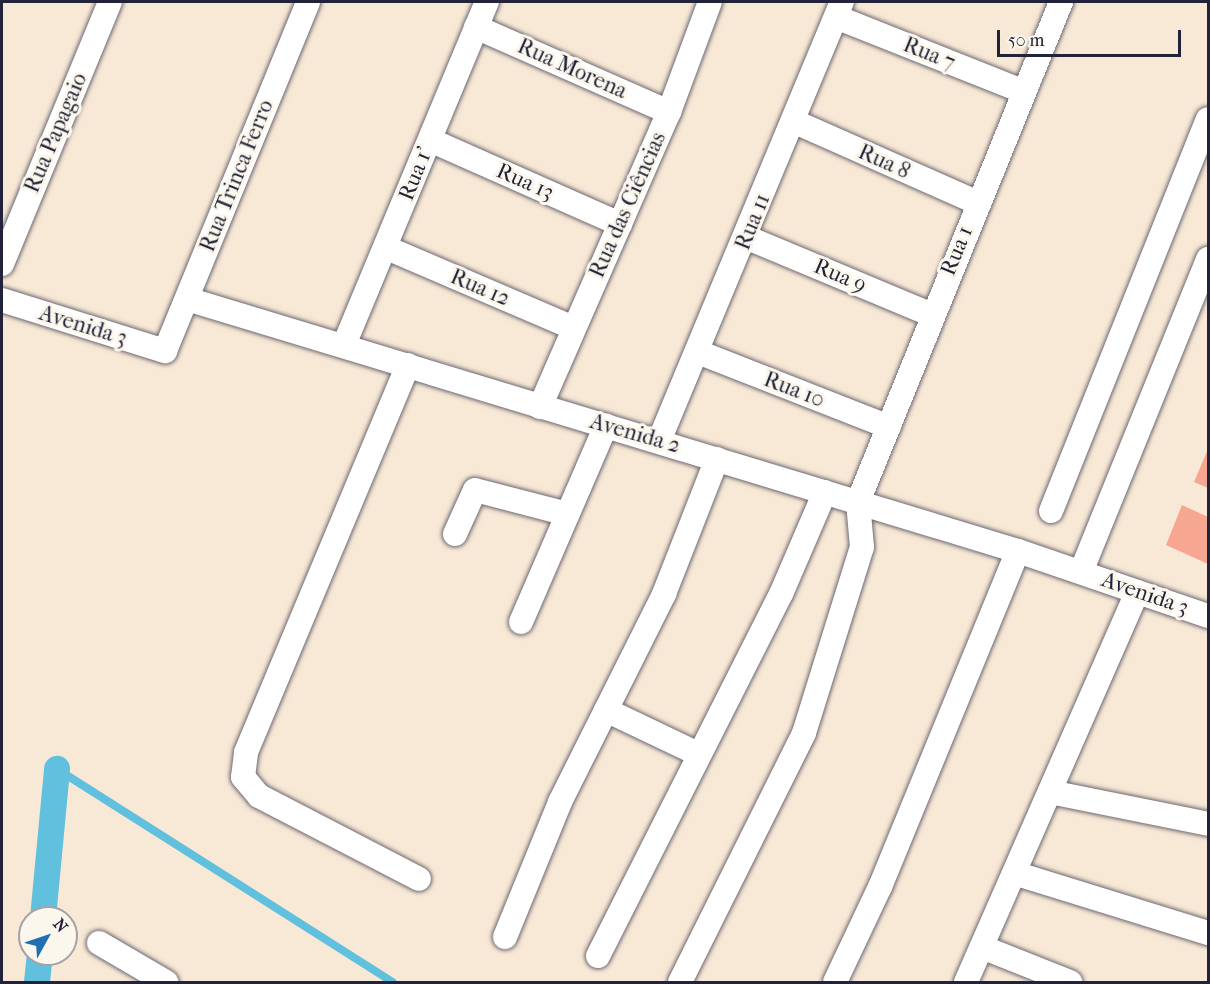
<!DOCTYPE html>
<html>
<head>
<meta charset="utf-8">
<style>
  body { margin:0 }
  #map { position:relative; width:1210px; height:984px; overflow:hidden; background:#f8e9d6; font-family:"IM FELL French Canon",serif }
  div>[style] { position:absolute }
  .stream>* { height:8px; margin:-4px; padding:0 4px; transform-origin:4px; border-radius:4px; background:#60c0de }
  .canal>* { height:26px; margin:-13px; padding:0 13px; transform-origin:13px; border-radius:13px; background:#60c0de }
  .building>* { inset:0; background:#f7a691 }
  .roads { filter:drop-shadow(0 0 2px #6d6871) drop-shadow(0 0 2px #6d6871) }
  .minor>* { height:24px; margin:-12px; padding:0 12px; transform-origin:12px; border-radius:12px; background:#fff }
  span { translate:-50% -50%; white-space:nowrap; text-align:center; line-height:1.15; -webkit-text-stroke:6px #fbf7ec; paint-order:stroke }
  .street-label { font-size:22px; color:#22223b }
  .frame { position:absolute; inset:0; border:3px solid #22223b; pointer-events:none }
  .north { position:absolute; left:18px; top:906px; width:60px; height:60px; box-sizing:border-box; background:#fbf7ec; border:2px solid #a4a2a5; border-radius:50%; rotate:50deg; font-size:16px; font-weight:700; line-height:24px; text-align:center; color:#22223b }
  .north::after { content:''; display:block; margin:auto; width:21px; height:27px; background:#1f6fb2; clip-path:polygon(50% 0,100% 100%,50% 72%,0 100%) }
  .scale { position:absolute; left:997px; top:30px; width:184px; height:27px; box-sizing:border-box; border:3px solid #22223b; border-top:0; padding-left:8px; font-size:18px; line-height:21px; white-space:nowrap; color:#22223b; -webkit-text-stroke:4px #fbf7ec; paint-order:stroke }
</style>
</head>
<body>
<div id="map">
  <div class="stream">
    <i style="left:57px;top:769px;width:398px;rotate:32.4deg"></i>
  </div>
  <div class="canal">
    <i style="left:43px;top:918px;width:150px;rotate:-84.6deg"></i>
    <i style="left:37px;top:982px;width:28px;rotate:-84deg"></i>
  </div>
  <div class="building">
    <i style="clip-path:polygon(1208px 449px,1208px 488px,1194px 482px)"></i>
    <i style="clip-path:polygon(1182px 505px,1208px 517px,1208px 564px,1166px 545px)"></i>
  </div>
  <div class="roads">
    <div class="minor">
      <i style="left:836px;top:17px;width:200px;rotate:21.7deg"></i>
      <i style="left:476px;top:27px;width:211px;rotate:23.8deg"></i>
      <i style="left:793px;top:121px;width:200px;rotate:23.9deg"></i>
      <i style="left:430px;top:140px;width:208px;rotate:23.9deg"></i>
      <i style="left:748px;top:238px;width:199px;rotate:22.7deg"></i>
      <i style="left:387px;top:248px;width:203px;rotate:23.2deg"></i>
      <i style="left:2px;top:264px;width:283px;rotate:-67.6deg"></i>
      <i style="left:187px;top:299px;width:868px;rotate:16.87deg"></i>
      <i style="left:1018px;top:551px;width:201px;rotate:18.9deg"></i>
      <i style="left:2px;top:300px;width:171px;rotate:17.4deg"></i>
      <i style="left:165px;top:351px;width:377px;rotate:-67.7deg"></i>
      <i style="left:344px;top:345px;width:372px;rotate:-67.4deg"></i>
      <i style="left:698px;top:352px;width:205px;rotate:21.4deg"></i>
      <i style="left:408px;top:365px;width:420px;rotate:112.7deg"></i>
      <i style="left:246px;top:753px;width:24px;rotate:97deg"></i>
      <i style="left:243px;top:777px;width:25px;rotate:50deg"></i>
      <i style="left:259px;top:796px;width:180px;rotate:27.4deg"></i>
      <i style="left:540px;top:407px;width:322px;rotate:-66.4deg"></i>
      <i style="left:669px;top:112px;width:117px;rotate:-69.6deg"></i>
      <i style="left:659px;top:441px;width:476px;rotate:-67.4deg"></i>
      <i style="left:1051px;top:511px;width:422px;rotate:-68.2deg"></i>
      <i style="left:455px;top:534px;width:48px;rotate:-65.6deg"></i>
      <i style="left:475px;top:490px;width:95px;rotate:14.6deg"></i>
      <i style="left:1081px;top:572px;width:338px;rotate:-67.9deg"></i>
      <i style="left:521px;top:622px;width:214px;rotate:-66.6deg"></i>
      <i style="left:606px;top:710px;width:100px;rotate:25.5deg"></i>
      <i style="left:1050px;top:792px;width:161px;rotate:11.4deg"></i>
      <i style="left:1014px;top:873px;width:203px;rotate:17.2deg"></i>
      <i style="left:505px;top:937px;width:146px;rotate:-67.8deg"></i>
      <i style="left:560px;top:802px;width:233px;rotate:-63.4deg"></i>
      <i style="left:664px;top:594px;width:145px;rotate:-68.6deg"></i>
      <i style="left:99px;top:943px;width:78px;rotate:30.2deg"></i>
      <i style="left:982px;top:947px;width:95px;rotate:21.7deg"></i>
      <i style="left:598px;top:956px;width:406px;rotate:-63.2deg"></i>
      <i style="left:781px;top:594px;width:111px;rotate:-66.7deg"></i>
      <i style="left:680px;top:982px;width:278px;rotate:-63.5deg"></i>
      <i style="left:804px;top:733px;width:195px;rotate:-72.7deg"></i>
      <i style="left:862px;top:547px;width:45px;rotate:-95.1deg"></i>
      <i style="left:858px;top:502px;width:540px;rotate:-67.9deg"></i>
      <i style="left:835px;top:982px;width:105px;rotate:-64.7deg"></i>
      <i style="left:880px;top:887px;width:363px;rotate:-67.7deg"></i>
      <i style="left:966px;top:982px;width:426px;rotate:-66.3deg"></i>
    </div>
  </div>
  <div class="street-label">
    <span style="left:929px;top:54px;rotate:22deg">Rua 7</span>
    <span style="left:572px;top:69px;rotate:24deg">Rua Morena</span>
    <span style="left:56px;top:133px;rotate:-67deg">Rua Papagaio</span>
    <span style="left:884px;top:162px;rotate:24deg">Rua 8</span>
    <span style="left:416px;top:174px;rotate:-68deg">Rua 1'</span>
    <span style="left:237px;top:176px;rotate:-68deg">Rua Trinca Ferro</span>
    <span style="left:525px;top:182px;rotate:24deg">Rua 13</span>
    <span style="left:628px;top:205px;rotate:-66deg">Rua das Ciências</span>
    <span style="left:753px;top:222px;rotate:-68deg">Rua 11</span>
    <span style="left:957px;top:251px;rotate:-68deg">Rua 1</span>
    <span style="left:840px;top:276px;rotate:23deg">Rua 9</span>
    <span style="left:480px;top:288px;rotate:23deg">Rua 12</span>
    <span style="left:83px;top:326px;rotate:17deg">Avenida 3</span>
    <span style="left:794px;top:390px;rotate:21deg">Rua 10</span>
    <span style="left:635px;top:434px;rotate:16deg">Avenida 2</span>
    <span style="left:1145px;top:594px;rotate:19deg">Avenida 3</span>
  </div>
  <div class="frame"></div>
  <div class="north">N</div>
  <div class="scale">50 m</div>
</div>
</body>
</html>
